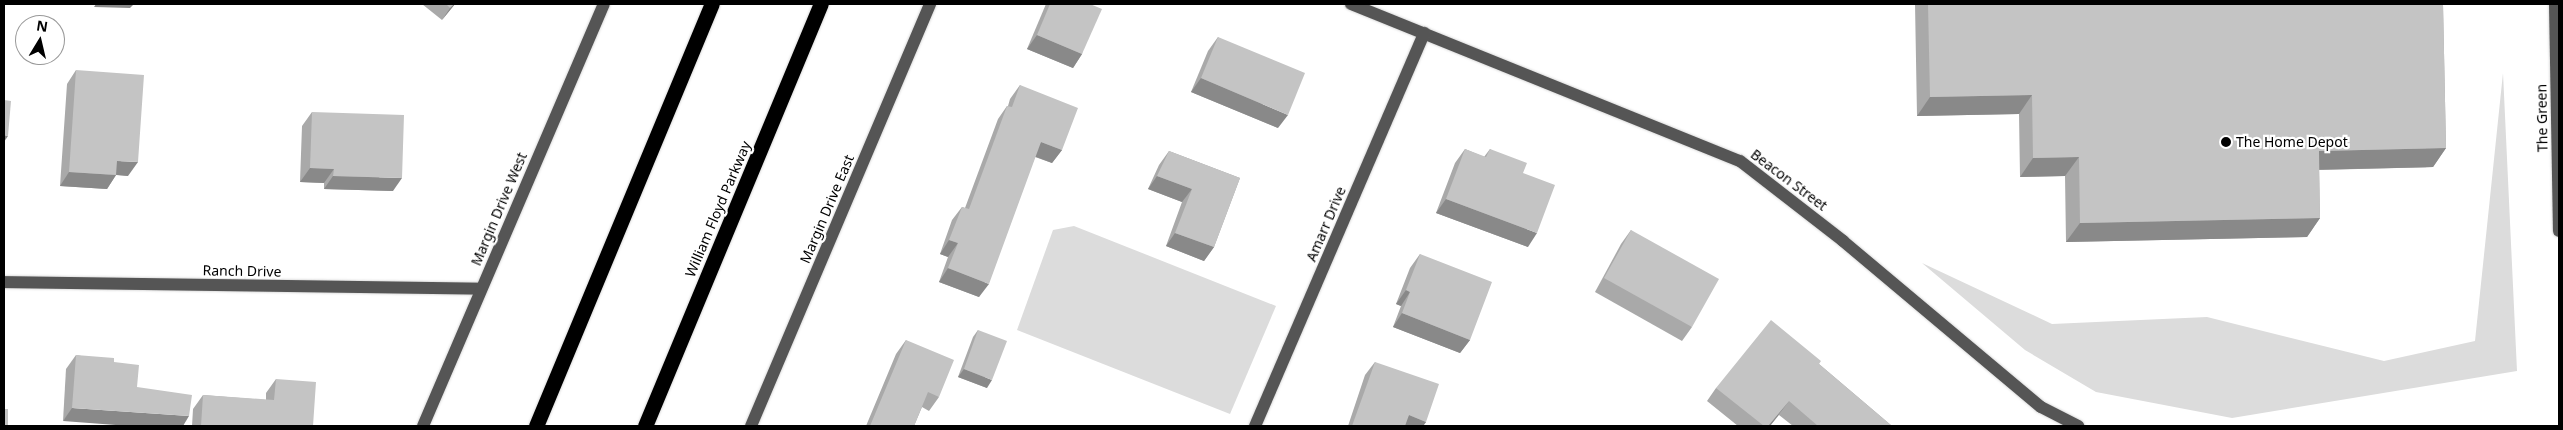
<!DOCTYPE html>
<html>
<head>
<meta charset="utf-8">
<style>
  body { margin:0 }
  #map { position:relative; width:2563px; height:430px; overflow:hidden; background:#fff; font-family:"Noto Sans",sans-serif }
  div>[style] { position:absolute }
  .green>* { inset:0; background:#dcdcdc }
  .roads { filter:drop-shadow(0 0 1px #dbdbdb) drop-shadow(0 0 1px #dbdbdb) }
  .minor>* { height:12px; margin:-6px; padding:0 6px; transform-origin:6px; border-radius:6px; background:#555 }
  .highway>* { height:15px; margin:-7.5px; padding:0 7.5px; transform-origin:7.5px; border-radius:7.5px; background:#000 }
  .wall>* { inset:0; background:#a9a9a9 }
  .shaded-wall>* { inset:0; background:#898989 }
  .building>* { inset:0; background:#c4c4c4 }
  .dots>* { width:14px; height:14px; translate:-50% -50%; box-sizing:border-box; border:2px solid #fff; border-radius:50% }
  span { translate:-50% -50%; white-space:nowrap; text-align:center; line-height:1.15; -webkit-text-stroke:4.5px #fff; paint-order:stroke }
  .street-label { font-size:14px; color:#000 }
  .poi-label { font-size:14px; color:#000 }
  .left { translate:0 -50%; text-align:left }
  .frame { position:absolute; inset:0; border:5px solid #000; pointer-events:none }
  .north { position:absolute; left:15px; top:15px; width:50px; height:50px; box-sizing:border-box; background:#fff; border:1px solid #999; border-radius:50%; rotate:9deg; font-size:14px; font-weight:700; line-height:20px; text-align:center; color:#000 }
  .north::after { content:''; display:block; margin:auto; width:18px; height:22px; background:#000; clip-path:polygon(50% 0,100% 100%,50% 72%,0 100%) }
</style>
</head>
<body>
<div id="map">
  <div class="green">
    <i style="clip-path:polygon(2503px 73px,2517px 371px,2232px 418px,2096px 392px,2025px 350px,1922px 263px,2052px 324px,2207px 317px,2384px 361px,2475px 341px)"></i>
    <i style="clip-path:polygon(1074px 226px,1276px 306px,1230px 414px,1017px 330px,1053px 230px)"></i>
  </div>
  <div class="roads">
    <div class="minor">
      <i style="left:1351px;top:4px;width:419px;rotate:22deg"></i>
      <i style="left:1740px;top:161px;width:130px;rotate:37.8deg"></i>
      <i style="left:1843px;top:241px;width:258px;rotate:40deg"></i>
      <i style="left:2041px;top:407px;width:42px;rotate:27.2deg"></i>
      <i style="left:2555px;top:4px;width:227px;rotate:89deg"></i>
      <i style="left:4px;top:282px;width:476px;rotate:0.8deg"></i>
      <i style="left:423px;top:426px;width:459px;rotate:-66.8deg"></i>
      <i style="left:751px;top:426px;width:458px;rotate:-67deg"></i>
      <i style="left:1255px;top:426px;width:428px;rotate:-66.7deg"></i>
    </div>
    <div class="highway">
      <i style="left:536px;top:426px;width:457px;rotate:-67.4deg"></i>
      <i style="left:645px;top:426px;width:457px;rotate:-67.4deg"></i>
    </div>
  </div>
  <div class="wall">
    <i style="clip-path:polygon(422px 4px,455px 4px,442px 20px)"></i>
    <i style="clip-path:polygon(1046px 4px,1090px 4px,1082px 54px,1073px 68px,1027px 49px)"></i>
    <i style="clip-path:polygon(1915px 4px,2443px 4px,2446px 148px,2433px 167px,2319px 170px,2320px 218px,2307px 237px,2066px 242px,2065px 176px,2020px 177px,2019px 114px,1917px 116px)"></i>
    <i style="clip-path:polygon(1218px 37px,1278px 128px,1191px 92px,1208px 51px)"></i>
    <i style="clip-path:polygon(76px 70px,128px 176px,116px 175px,107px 189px,60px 186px,67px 84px)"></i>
    <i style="clip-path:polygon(1020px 85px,1062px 150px,1052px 163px,1035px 157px,979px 297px,939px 282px,948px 257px,940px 254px,952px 220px,962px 207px,965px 208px,998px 119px,1007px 106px,1008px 106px,1010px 99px)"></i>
    <i style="clip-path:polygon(312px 112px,393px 191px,324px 189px,324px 183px,300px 182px,302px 126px)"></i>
    <i style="clip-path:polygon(1465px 149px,1484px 157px,1490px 149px,1523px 173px,1528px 247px,1436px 213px,1455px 163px)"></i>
    <i style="clip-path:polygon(1169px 151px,1240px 178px,1214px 247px,1204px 261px,1166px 246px,1182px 202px,1148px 189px,1159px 165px)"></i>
    <i style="clip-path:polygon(1631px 230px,1692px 327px,1682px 341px,1595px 292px,1621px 244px)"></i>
    <i style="clip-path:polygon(1420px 254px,1470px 340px,1460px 353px,1393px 327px,1401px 306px,1396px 304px,1410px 268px)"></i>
    <i style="clip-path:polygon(978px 330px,987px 388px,958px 377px,973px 337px)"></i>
    <i style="clip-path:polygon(906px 340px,939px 397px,929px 411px,922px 407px,914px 426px,866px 426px,896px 354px)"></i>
    <i style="clip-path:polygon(76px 355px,114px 362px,63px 421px,66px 369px)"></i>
    <i style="clip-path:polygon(1375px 362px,1426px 422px,1423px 426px,1348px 426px,1365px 375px)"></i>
    <i style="clip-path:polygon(1819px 364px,1892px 426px,1793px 426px,1779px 415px,1770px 426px,1738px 426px,1707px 401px,1716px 388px)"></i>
    <i style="clip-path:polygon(276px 379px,313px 426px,192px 426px,193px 409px,203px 395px,266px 400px,266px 393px)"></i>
  </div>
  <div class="shaded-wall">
    <i style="clip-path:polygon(96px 4px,134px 4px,130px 8px,94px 7px)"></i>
    <i style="clip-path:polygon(454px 4px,455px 4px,442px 20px,450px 8px)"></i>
    <i style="clip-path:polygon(1037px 35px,1082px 54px,1073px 68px,1027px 49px)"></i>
    <i style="clip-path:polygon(1201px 78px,1288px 115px,1278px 128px,1191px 92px)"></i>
    <i style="clip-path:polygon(2032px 95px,2019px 114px,1917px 116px,1930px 97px)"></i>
    <i style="clip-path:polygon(4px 135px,8px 136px,4px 142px)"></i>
    <i style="clip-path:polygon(1041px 142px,1062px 150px,1052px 163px,1031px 155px)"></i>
    <i style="clip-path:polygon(2446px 148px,2433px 167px,2306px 170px,2319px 151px)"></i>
    <i style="clip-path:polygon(2079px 157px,2065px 176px,2020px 177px,2033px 158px)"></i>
    <i style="clip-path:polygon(117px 161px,138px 162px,128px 176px,108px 174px)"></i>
    <i style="clip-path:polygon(310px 168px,334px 169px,324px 183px,300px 182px)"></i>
    <i style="clip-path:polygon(69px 172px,116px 175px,107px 189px,60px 186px)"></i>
    <i style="clip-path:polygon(333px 176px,402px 178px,393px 191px,324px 189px)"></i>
    <i style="clip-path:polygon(1157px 176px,1192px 189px,1182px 202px,1148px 189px)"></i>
    <i style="clip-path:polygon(1446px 199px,1537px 233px,1528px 247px,1436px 213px)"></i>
    <i style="clip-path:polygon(2320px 218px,2307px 237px,2066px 242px,2080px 223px)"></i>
    <i style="clip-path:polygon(1175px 233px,1214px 247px,1204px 261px,1166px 246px)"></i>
    <i style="clip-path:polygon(949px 240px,958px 243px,948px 257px,940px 254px)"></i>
    <i style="clip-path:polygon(948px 268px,989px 284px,979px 297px,939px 282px)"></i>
    <i style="clip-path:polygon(1406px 290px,1410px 292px,1401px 306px,1396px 304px)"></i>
    <i style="clip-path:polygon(1402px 313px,1470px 340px,1460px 353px,1393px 327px)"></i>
    <i style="clip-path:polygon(964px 369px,992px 380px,987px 388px,958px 377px)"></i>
    <i style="clip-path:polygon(1789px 401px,1770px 426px,1768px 426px)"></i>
    <i style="clip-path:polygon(72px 408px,189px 416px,183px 426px,129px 426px,63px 421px)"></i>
    <i style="clip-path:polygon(1409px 415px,1426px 422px,1423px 426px,1401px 426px)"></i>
  </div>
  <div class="building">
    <i style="clip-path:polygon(446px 4px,454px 4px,450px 8px)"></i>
    <i style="clip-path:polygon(1050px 4px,1090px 4px,1102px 9px,1082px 54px,1037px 35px)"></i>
    <i style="clip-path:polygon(1928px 4px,2443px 4px,2446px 148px,2319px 151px,2320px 218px,2080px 223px,2079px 157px,2033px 158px,2032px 95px,1930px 97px)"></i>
    <i style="clip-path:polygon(1218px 37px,1305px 73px,1288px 115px,1201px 78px)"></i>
    <i style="clip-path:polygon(76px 70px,144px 75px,138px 162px,117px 161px,116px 175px,69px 172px)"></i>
    <i style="clip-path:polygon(1020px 85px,1078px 108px,1062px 150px,1041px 142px,989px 284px,948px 268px,958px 243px,949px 240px,962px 207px,969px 209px,1007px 106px,1012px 107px)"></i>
    <i style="clip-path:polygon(4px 100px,11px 101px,8px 136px,4px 135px)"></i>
    <i style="clip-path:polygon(312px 112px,404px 115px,402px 178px,333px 176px,334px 169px,310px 168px)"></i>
    <i style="clip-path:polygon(1465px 149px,1486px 157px,1490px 149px,1527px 163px,1523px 173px,1555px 185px,1537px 233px,1446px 199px)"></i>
    <i style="clip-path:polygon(1169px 151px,1240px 178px,1214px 247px,1175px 233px,1192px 189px,1157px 176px)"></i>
    <i style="clip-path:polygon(1631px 230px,1719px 279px,1692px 327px,1604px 278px)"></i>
    <i style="clip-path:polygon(1420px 254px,1492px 282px,1470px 340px,1402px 313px,1410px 292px,1406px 290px)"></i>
    <i style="clip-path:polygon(1771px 320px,1821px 361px,1819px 364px,1892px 426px,1818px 426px,1789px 401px,1768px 426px,1764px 426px,1716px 388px)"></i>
    <i style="clip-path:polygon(978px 330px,1007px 341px,992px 380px,964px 369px)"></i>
    <i style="clip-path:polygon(906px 340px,954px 360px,939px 397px,928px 392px,914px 426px,870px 426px)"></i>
    <i style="clip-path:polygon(76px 355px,114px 358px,114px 362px,139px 365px,137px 387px,192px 395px,189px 416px,72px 408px)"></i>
    <i style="clip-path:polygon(1375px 362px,1439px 384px,1426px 422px,1409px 415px,1405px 426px,1352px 426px)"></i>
    <i style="clip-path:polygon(276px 379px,316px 382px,313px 426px,201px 426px,203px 395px,274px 400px)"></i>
    <i style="clip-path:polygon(4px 409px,8px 409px,8px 426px,4px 426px)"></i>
  </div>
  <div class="dots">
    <i style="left:2226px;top:142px;background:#000"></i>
  </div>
  <div class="street-label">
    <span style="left:2542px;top:118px;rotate:-91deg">The Green</span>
    <span style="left:1789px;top:180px;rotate:37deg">Beacon Street</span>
    <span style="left:499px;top:209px;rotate:-67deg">Margin Drive West</span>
    <span style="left:718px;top:209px;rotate:-67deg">William Floyd Parkway</span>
    <span style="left:827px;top:209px;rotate:-67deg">Margin Drive East</span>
    <span style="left:1326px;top:224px;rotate:-67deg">Amarr Drive</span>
    <span style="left:242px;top:271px;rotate:1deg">Ranch Drive</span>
  </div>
  <div class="poi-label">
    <span class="left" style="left:2236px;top:142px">The Home Depot</span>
  </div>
  <div class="frame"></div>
  <div class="north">N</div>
</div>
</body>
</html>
